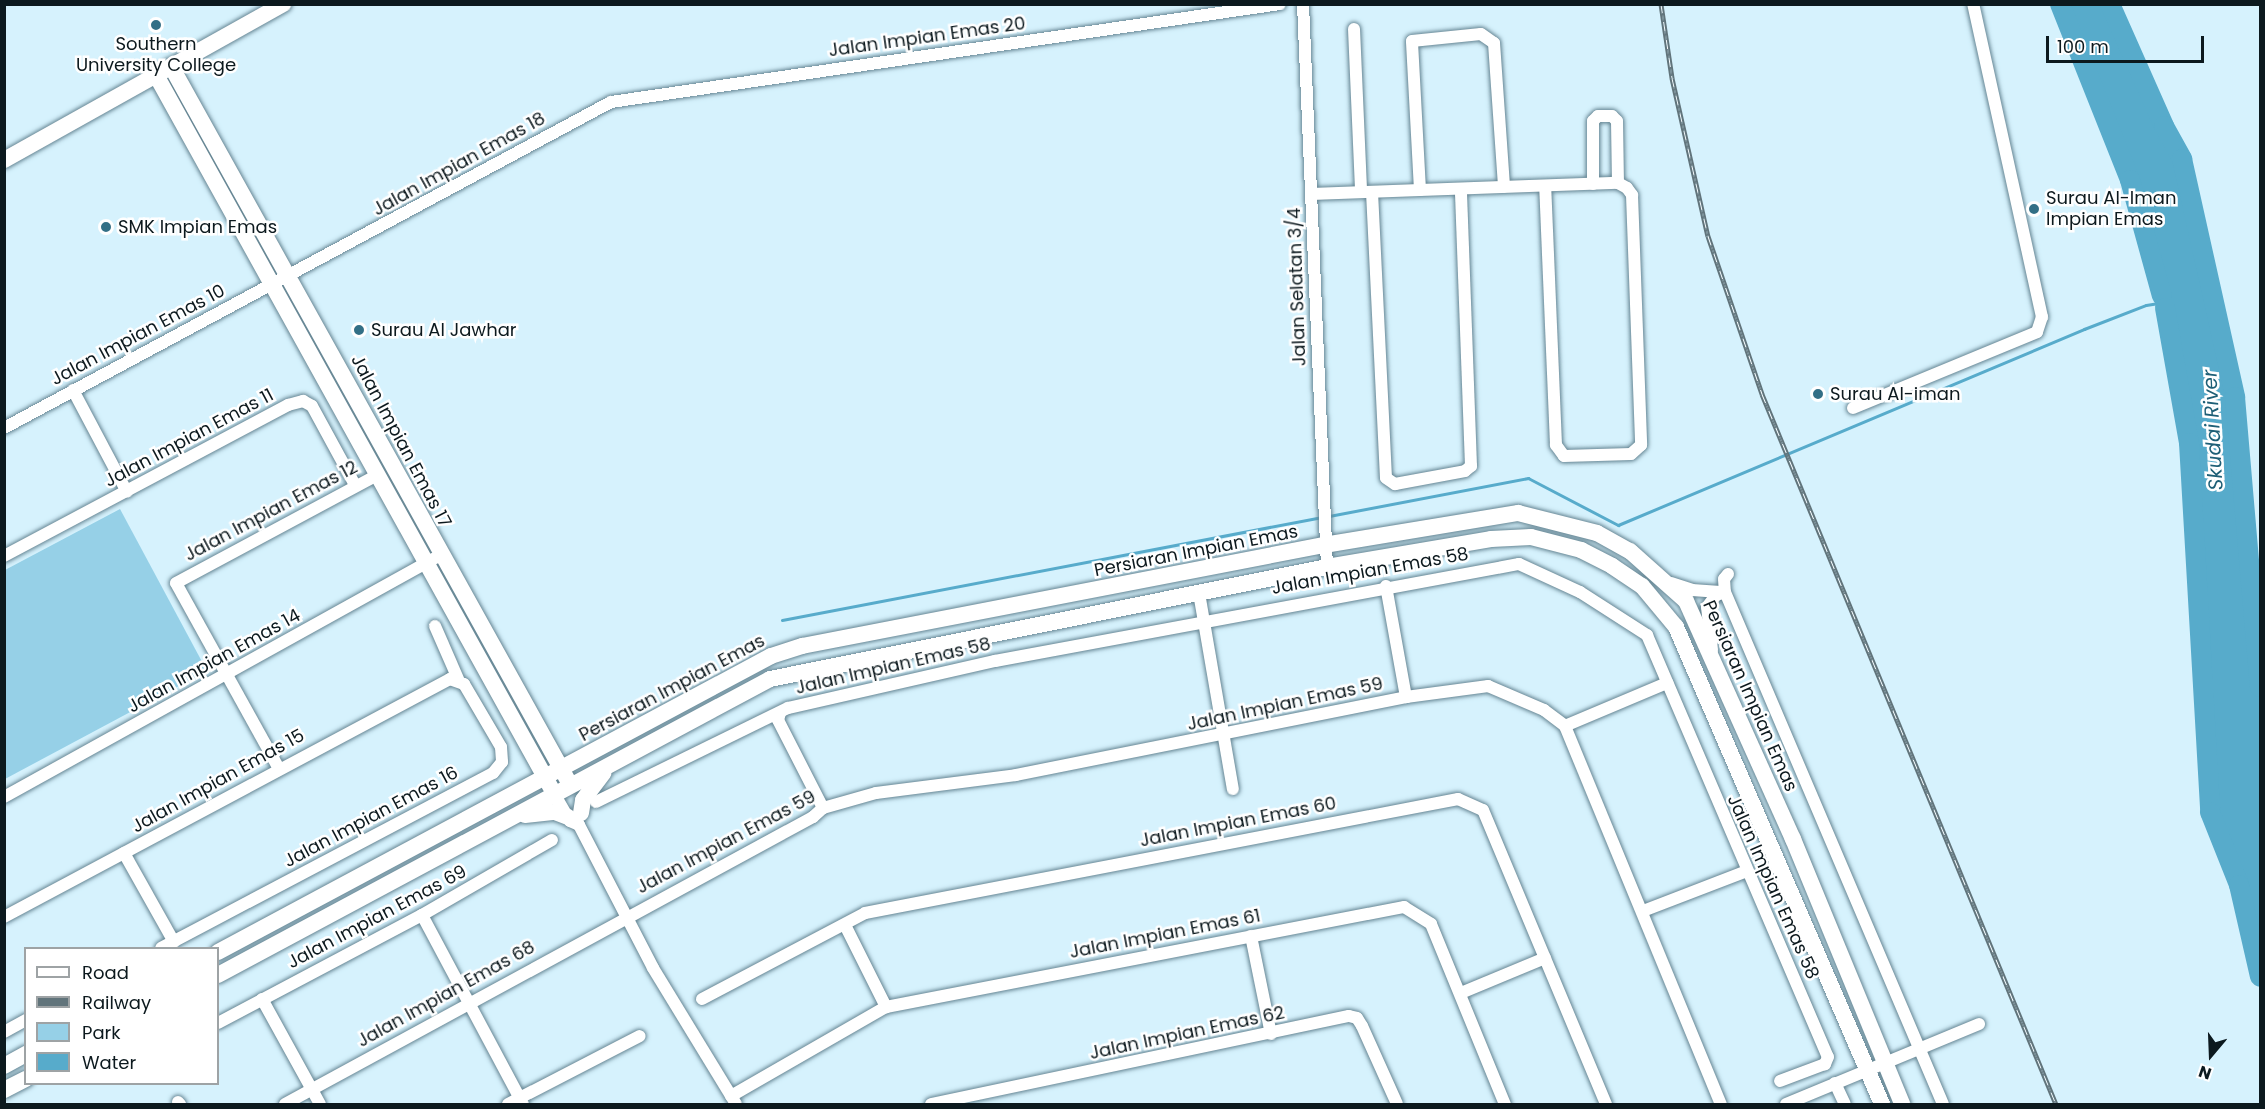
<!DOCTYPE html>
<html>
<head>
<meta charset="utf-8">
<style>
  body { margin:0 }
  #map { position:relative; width:2265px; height:1109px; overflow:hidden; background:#d6f2fd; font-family:Poppins,sans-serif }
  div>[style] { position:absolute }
  .green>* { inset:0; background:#96d0e7 }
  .water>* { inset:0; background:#57abcb }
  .stream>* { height:3px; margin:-1.5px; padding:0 1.5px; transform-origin:1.5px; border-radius:1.5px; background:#57abcb }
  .river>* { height:20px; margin:-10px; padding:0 10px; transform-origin:10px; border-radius:10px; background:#57abcb }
  .roads { filter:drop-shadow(0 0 2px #658593) drop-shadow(0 0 2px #658593) }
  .street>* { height:12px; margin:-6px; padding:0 6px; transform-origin:6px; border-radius:6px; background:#fff }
  .secondary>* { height:16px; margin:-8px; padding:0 8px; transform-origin:8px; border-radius:8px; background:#fff }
  .rail>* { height:5px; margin-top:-2.5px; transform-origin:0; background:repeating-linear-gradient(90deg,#fff 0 9px,#61747b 0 18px); box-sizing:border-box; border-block:2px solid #61747b }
  .dots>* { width:16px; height:16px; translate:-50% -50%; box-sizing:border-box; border:3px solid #fff; border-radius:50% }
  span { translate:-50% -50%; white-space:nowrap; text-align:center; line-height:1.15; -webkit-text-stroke:5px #fff; paint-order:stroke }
  .street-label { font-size:18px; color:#0c191e }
  .poi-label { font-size:18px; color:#0c191e }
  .left { translate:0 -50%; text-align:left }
  .water-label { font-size:20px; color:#1e5f76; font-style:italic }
  .frame { position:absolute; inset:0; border:6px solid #0c191e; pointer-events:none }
  .legend { position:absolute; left:24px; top:947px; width:195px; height:138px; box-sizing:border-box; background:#fff; border:2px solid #9ea3a5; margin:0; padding:8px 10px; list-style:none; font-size:18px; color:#0c191e }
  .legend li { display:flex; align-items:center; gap:12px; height:30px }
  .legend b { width:30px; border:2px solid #9ea3a5 }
  .north { position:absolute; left:2181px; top:1025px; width:60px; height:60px; -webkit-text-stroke:4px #fff; paint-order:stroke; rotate:199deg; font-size:16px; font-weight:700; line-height:24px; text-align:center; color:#0c191e }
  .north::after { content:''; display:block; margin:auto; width:21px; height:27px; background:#0c191e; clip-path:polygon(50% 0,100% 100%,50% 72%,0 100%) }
  .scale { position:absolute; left:2046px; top:36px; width:158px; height:27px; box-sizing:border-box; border:3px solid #0c191e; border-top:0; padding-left:8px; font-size:18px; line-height:21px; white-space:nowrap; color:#0c191e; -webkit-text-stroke:4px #fff; paint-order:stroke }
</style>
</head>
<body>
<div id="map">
  <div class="green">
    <i style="clip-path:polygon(120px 509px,207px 671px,5px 779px,5px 570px)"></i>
  </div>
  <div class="water">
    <i style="clip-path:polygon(2060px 5px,2110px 5px,2164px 126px,2182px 159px,2235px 397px,2260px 687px,2260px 977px,2239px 885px,2210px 812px,2189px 443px,2165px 308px,2130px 180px)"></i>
  </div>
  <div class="stream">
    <i style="left:1329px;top:516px;width:203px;rotate:-10.8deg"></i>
    <i style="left:1528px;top:478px;width:102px;rotate:27.6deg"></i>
    <i style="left:1618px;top:525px;width:506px;rotate:-22.81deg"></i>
    <i style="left:2084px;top:329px;width:66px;rotate:-21.2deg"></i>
    <i style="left:2146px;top:305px;width:19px;rotate:-9deg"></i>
    <i style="left:782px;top:620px;width:550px;rotate:-10.8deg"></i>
  </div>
  <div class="river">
    <i style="left:2060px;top:4px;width:189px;rotate:68.3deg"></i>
    <i style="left:2130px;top:180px;width:120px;rotate:74.6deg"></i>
    <i style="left:2110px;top:4px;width:133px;rotate:66.1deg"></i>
    <i style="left:2164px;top:126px;width:38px;rotate:61deg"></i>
    <i style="left:2182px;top:159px;width:244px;rotate:77.4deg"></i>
    <i style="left:2235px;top:397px;width:291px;rotate:85.1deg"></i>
    <i style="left:2165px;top:308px;width:137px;rotate:79.9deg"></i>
    <i style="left:2189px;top:443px;width:370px;rotate:86.7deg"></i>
    <i style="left:2210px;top:812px;width:79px;rotate:68.3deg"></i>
    <i style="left:2239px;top:885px;width:94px;rotate:77.1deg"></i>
  </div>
  <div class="roads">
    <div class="street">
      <i style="left:1303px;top:4px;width:564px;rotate:87.56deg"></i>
      <i style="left:1354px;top:29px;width:163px;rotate:87.5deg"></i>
      <i style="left:1593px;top:184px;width:63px;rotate:-90deg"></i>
      <i style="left:1593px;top:121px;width:7px;rotate:-45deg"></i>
      <i style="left:1598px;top:116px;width:14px"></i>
      <i style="left:1612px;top:116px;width:7px;rotate:45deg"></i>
      <i style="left:1617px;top:121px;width:62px;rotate:89.1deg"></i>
      <i style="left:1420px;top:190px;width:149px;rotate:-93.1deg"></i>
      <i style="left:1412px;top:41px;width:69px;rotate:-5.8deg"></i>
      <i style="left:1481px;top:34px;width:16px;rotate:35deg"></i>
      <i style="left:1494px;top:43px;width:144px;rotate:86deg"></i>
      <i style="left:1372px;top:192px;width:286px;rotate:87.2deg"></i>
      <i style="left:1386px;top:478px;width:11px;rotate:34deg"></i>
      <i style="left:1395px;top:484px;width:71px;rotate:-10.5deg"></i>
      <i style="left:1465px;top:471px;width:8px;rotate:-40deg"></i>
      <i style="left:1471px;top:466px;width:277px;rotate:-92.1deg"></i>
      <i style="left:1311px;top:194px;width:307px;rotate:-2.1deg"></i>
      <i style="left:1618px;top:183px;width:10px;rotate:29deg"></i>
      <i style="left:1627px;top:188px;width:9px;rotate:54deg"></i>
      <i style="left:1632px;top:195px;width:250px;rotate:87.9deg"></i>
      <i style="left:1641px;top:445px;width:13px;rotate:138deg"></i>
      <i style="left:1631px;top:454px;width:67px;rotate:178.3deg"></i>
      <i style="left:1564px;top:456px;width:14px;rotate:-126deg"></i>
      <i style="left:1556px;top:445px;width:259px;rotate:-92.4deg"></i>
      <i style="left:73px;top:390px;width:115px;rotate:62.1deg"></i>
      <i style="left:1853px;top:408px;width:199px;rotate:-22.4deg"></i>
      <i style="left:2037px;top:332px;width:16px;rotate:-72deg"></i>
      <i style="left:2042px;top:317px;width:321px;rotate:-102.4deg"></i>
      <i style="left:4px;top:428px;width:689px;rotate:-28.24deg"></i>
      <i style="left:611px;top:102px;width:676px;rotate:-8.33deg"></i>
      <i style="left:4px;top:556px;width:322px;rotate:-28deg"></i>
      <i style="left:288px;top:405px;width:16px;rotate:-15deg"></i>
      <i style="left:303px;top:401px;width:10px;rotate:29deg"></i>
      <i style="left:312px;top:406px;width:90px;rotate:61.4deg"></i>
      <i style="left:1728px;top:574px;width:6px;rotate:129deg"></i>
      <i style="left:1724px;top:579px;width:13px;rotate:86deg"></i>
      <i style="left:1725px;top:592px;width:556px;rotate:66.94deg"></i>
      <i style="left:1671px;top:583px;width:22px;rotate:18deg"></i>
      <i style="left:1692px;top:590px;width:32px;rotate:4deg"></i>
      <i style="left:1386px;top:586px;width:113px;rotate:79.8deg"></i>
      <i style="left:1199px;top:593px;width:199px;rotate:80.2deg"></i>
      <i style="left:435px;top:626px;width:58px;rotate:66.5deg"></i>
      <i style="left:1712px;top:650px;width:43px;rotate:-96.6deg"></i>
      <i style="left:1707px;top:607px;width:15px;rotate:-53deg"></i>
      <i style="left:1716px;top:595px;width:9px;rotate:-18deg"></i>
      <i style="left:780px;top:713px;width:7px;rotate:106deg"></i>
      <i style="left:778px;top:720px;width:99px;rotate:62.9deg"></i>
      <i style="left:1565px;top:726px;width:111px;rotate:-22.9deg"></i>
      <i style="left:278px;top:767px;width:210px;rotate:-119deg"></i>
      <i style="left:176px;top:583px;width:230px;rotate:-28.2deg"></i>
      <i style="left:555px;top:795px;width:30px;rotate:60deg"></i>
      <i style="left:570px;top:821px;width:10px;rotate:24deg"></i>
      <i style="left:579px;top:825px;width:161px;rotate:62.6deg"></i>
      <i style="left:653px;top:968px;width:159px;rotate:58.6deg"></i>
      <i style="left:4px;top:797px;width:499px;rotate:-29deg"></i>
      <i style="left:596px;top:802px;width:214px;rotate:-26.1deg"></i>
      <i style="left:788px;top:708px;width:212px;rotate:-12.8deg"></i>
      <i style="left:995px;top:661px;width:533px;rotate:-10.49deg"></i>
      <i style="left:1519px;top:564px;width:67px;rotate:24.7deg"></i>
      <i style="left:1580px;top:592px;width:80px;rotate:32.7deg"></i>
      <i style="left:1647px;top:635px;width:459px;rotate:66.8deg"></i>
      <i style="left:1828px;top:1057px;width:8px;rotate:113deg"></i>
      <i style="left:1825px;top:1064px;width:48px;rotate:159.3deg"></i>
      <i style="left:124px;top:853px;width:102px;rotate:60.7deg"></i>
      <i style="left:1643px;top:911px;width:111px;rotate:-21deg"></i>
      <i style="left:422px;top:915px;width:214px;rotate:61.9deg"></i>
      <i style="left:4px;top:917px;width:506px;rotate:-28.09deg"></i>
      <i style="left:450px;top:679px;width:15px;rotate:20deg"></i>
      <i style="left:464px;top:684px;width:73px;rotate:59.6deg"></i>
      <i style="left:501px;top:747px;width:15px;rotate:86deg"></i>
      <i style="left:502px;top:762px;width:14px;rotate:129deg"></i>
      <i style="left:493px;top:773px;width:375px;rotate:152.2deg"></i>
      <i style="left:845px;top:925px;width:92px;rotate:63.4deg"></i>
      <i style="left:1251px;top:936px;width:100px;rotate:78.5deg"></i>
      <i style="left:1461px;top:993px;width:91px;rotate:-22.6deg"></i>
      <i style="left:262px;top:999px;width:120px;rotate:61.1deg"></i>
      <i style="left:702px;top:999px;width:184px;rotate:-27.8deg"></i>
      <i style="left:865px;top:913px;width:604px;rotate:-10.88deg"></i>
      <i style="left:1458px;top:799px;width:27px;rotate:24deg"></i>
      <i style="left:1483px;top:810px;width:319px;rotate:67.3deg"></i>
      <i style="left:218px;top:1023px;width:231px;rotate:-27.9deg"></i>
      <i style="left:422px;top:915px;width:150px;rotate:-30deg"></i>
      <i style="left:4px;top:1032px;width:25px;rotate:-29deg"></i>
      <i style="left:1835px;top:1083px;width:23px;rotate:65deg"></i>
      <i style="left:731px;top:1096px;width:179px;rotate:-29.9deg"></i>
      <i style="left:886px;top:1007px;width:528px;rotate:-10.93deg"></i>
      <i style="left:1404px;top:907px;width:32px;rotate:32deg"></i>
      <i style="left:1431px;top:924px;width:195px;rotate:67.7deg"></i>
      <i style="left:178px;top:1102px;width:3px;rotate:45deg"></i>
      <i style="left:285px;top:1104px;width:601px;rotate:-28.53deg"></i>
      <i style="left:813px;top:817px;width:13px;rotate:-42deg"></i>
      <i style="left:823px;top:808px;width:55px;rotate:-15.8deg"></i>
      <i style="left:876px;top:793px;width:141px;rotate:-7.3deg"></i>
      <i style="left:1016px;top:775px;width:398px;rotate:-11.3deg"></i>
      <i style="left:1406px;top:697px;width:83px;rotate:-7.6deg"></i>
      <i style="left:1488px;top:686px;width:61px;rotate:23.2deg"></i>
      <i style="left:1544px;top:710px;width:26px;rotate:37deg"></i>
      <i style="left:1565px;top:726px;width:409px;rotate:67.6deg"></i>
      <i style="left:508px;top:1104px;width:148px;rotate:-27.3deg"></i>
      <i style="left:931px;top:1104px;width:427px;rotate:-11.9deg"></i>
      <i style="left:1349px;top:1016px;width:8px;rotate:14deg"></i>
      <i style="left:1357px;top:1018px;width:9px;rotate:58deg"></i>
      <i style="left:1362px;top:1026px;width:85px;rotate:65.8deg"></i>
      <i style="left:1786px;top:1104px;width:209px;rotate:-22.5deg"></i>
    </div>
    <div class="secondary">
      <i style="left:171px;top:66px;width:816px;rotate:60.95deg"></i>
      <i style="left:156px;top:75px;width:815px;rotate:61.01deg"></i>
      <i style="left:4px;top:160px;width:320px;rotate:-29.2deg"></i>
      <i style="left:581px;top:813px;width:13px;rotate:-81deg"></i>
      <i style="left:583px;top:800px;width:34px;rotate:-53deg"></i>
      <i style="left:525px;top:815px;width:30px;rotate:-6deg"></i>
      <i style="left:555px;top:812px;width:14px;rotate:21deg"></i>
      <i style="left:218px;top:952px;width:627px;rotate:-28.16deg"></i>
      <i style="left:771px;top:656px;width:33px;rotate:-18deg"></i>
      <i style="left:802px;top:646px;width:532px;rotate:-10.95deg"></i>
      <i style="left:1324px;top:545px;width:197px;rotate:-9.4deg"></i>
      <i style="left:1518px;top:513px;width:81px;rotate:14.2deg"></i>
      <i style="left:1597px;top:533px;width:38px;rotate:29deg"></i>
      <i style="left:1630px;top:551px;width:75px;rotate:41.8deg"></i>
      <i style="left:1686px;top:601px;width:261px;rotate:65.8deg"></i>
      <i style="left:1793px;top:839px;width:287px;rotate:67.6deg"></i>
      <i style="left:218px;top:975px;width:626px;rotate:-28.2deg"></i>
      <i style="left:770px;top:679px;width:568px;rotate:-11.37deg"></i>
      <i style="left:1327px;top:567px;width:166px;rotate:-9.7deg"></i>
      <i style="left:1491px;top:539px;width:40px;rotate:-2.9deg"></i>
      <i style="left:1531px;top:537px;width:52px;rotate:14.6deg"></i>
      <i style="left:1581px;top:550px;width:35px;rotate:27deg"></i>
      <i style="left:1612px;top:566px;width:36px;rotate:34deg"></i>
      <i style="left:1642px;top:586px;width:53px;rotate:50.3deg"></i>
      <i style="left:1676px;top:627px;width:520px;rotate:66.64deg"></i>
      <i style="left:4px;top:1066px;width:25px;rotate:-29deg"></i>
      <i style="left:4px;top:1090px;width:25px;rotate:-27deg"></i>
    </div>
  </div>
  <div class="rail">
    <i style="left:1661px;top:4px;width:75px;rotate:81.5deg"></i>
    <i style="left:1672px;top:78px;width:162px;rotate:77.2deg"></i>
    <i style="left:1708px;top:236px;width:167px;rotate:71.1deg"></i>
    <i style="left:1762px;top:394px;width:768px;rotate:67.51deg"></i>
  </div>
  <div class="dots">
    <i style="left:156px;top:25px;background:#326f86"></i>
    <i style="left:2034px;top:209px;background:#326f86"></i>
    <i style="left:106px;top:227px;background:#326f86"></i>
    <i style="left:359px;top:330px;background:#326f86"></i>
    <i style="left:1818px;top:394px;background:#326f86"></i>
  </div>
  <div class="street-label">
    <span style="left:927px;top:37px;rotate:-8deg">Jalan Impian Emas 20</span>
    <span style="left:459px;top:164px;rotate:-29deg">Jalan Impian Emas 18</span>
    <span style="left:1297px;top:287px;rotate:-92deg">Jalan Selatan 3/4</span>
    <span style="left:138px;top:335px;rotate:-28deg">Jalan Impian Emas 10</span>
    <span style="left:189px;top:438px;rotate:-28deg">Jalan Impian Emas 11</span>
    <span style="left:401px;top:441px;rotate:62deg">Jalan Impian Emas 17</span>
    <span style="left:271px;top:511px;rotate:-28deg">Jalan Impian Emas 12</span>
    <span style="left:1196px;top:551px;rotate:-11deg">Persiaran Impian Emas</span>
    <span style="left:1370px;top:571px;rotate:-10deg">Jalan Impian Emas 58</span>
    <span style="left:214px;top:661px;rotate:-29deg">Jalan Impian Emas 14</span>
    <span style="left:893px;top:666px;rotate:-13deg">Jalan Impian Emas 58</span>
    <span style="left:672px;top:688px;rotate:-28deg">Persiaran Impian Emas</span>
    <span style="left:1750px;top:696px;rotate:66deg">Persiaran Impian Emas</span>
    <span style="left:1285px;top:704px;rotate:-12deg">Jalan Impian Emas 59</span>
    <span style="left:218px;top:781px;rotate:-29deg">Jalan Impian Emas 15</span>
    <span style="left:371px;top:817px;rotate:-28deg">Jalan Impian Emas 16</span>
    <span style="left:1238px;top:822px;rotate:-11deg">Jalan Impian Emas 60</span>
    <span style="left:726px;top:842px;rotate:-28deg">Jalan Impian Emas 59</span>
    <span style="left:1773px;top:887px;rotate:66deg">Jalan Impian Emas 58</span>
    <span style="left:377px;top:917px;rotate:-28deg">Jalan Impian Emas 69</span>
    <span style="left:1165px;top:934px;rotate:-11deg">Jalan Impian Emas 61</span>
    <span style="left:446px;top:994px;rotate:-29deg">Jalan Impian Emas 68</span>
    <span style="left:1187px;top:1033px;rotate:-12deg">Jalan Impian Emas 62</span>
  </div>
  <div class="poi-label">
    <span style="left:156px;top:55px">Southern<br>University College</span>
    <span class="left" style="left:2046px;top:209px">Surau Al-Iman<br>Impian Emas</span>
    <span class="left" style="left:118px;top:227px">SMK Impian Emas</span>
    <span class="left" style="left:371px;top:330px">Surau Al Jawhar</span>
    <span class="left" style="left:1830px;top:394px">Surau Al-iman</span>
  </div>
  <div class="water-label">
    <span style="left:2213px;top:430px;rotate:-93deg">Skudai River</span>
  </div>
  <div class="frame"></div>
  <ul class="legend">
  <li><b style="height:8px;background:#fff"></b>Road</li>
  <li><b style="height:8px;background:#61747b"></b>Railway</li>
  <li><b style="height:16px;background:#96d0e7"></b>Park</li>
  <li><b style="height:16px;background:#57abcb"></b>Water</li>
  </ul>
  <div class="north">N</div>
  <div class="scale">100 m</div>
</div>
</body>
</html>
